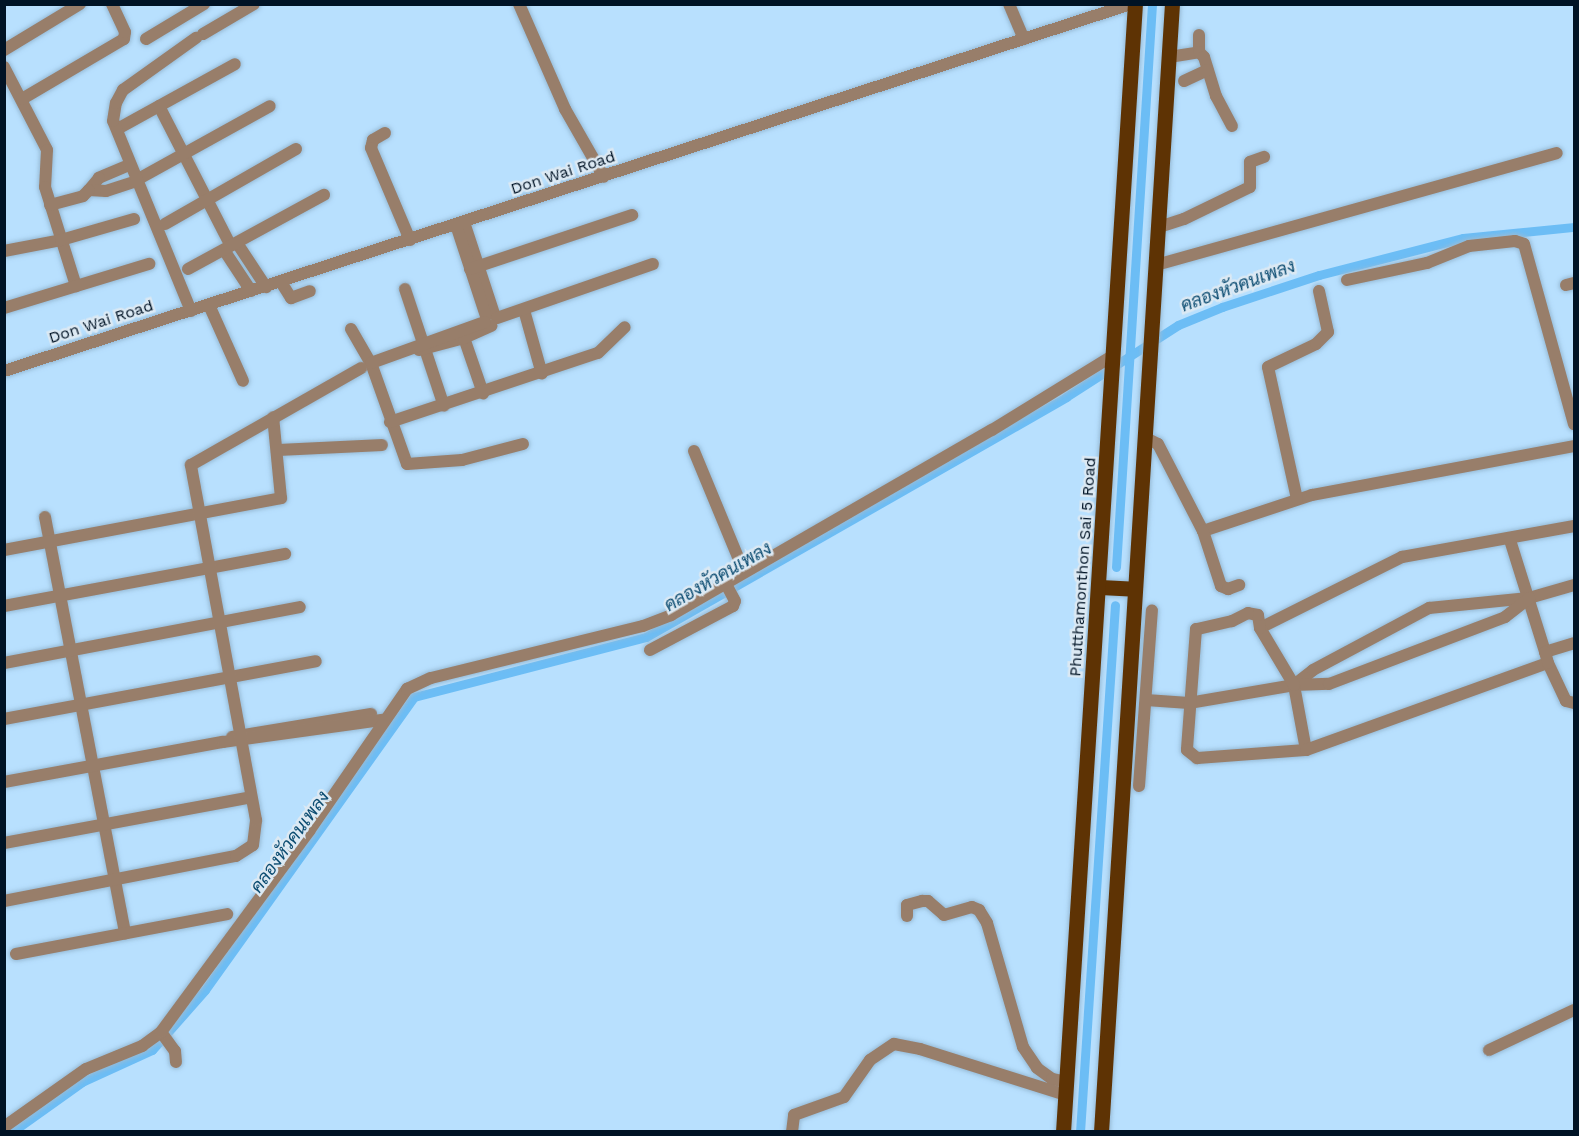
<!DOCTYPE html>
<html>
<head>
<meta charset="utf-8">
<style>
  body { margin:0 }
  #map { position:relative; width:1579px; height:1136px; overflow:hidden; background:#b8e0fe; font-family:"Work Sans",Sarabun,sans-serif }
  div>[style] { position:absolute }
  .canal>* { height:9px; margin:-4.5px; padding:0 4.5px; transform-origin:4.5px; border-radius:4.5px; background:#6cbdf5 }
  .roads { filter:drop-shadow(0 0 2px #97bbd7) drop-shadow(0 0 2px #97bbd7) }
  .minor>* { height:12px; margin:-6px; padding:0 6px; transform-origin:6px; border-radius:6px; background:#987e6a }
  .major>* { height:15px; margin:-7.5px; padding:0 7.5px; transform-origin:7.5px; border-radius:7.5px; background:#5e3304 }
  span { translate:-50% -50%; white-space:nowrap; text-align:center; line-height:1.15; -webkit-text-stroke:5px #dce9f3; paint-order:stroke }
  .street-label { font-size:16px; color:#001325 }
  .water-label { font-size:18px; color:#0c4c71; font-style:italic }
  .frame { position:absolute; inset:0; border:6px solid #001325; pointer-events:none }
</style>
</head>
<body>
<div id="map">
  <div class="canal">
    <i style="left:1116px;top:567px;width:564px;rotate:-86.34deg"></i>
    <i style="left:12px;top:1132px;width:86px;rotate:-35.5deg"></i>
    <i style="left:82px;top:1082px;width:77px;rotate:-24.6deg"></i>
    <i style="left:152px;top:1050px;width:80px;rotate:-48.5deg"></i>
    <i style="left:205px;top:990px;width:360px;rotate:-54.5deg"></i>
    <i style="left:414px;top:697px;width:240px;rotate:-14.5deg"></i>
    <i style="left:646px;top:637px;width:484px;rotate:-29.7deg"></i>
    <i style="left:1066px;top:397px;width:133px;rotate:-32.7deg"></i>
    <i style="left:1178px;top:325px;width:48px;rotate:-22.2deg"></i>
    <i style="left:1222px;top:307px;width:102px;rotate:-18.3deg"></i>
    <i style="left:1319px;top:275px;width:149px;rotate:-14.4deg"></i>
    <i style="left:1463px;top:238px;width:112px;rotate:-5.7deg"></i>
    <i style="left:1080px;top:1132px;width:528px;rotate:-86.2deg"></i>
  </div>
  <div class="roads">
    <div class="minor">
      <i style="left:519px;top:4px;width:115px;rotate:66.3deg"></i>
      <i style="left:565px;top:109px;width:78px;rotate:60.2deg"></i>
      <i style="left:1009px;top:4px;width:38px;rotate:67deg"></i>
      <i style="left:203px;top:34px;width:59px;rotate:-30.5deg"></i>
      <i style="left:146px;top:39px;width:68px;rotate:-31.1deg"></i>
      <i style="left:4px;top:50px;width:89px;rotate:-31.2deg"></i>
      <i style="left:1199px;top:52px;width:17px;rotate:-90deg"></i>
      <i style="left:1169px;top:57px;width:30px;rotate:-9deg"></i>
      <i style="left:1199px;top:52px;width:7px;rotate:45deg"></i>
      <i style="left:1204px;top:57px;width:41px;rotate:72.9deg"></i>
      <i style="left:1216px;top:96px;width:34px;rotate:62deg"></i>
      <i style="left:4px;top:67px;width:93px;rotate:62.6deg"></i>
      <i style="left:47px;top:150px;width:37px;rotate:93deg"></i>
      <i style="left:45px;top:187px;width:104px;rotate:72.6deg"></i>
      <i style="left:1184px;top:81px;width:26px;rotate:-25deg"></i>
      <i style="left:22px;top:99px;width:118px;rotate:-30.5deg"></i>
      <i style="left:124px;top:39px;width:7px;rotate:-82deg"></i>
      <i style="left:125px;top:32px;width:31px;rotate:-115deg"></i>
      <i style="left:159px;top:106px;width:157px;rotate:62.8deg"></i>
      <i style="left:121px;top:127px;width:130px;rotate:-28.9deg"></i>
      <i style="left:385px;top:133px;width:14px;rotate:150deg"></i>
      <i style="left:373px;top:140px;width:8px;rotate:104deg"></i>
      <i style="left:371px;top:148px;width:100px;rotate:67deg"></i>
      <i style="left:129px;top:165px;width:33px;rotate:157deg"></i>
      <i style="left:99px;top:178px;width:16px;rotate:130deg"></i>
      <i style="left:89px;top:190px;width:17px;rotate:3deg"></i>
      <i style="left:106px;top:191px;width:32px;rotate:-18deg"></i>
      <i style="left:142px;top:177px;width:146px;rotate:-29deg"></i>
      <i style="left:50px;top:205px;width:34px;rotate:-15deg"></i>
      <i style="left:83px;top:196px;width:8px;rotate:-45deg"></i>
      <i style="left:464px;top:222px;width:97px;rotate:71.9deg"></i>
      <i style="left:165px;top:224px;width:151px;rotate:-29.8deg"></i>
      <i style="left:456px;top:225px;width:96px;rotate:71.8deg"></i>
      <i style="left:1159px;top:227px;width:26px;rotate:-18deg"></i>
      <i style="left:1184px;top:219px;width:73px;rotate:-25.9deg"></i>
      <i style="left:1250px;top:187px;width:25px;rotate:-90deg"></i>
      <i style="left:1250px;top:162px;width:15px;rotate:-20deg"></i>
      <i style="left:237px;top:243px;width:53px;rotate:56.6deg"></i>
      <i style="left:224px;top:250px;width:49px;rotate:56.6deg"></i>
      <i style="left:4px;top:251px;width:58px;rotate:-10.9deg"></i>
      <i style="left:61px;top:240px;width:76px;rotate:-16deg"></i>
      <i style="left:1156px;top:265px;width:416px;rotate:-15.6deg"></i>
      <i style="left:188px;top:269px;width:155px;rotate:-28.6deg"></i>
      <i style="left:470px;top:269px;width:171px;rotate:-18.4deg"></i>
      <i style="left:1347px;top:280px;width:82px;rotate:-12deg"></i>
      <i style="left:1427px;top:263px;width:45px;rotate:-22deg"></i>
      <i style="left:1469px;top:246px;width:46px;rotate:-6.2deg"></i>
      <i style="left:1515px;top:241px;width:9px;rotate:18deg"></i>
      <i style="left:1524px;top:244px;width:187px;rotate:74.5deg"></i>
      <i style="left:281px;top:282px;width:19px;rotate:58deg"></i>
      <i style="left:291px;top:298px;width:20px;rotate:-20deg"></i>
      <i style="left:1566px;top:285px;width:8px;rotate:-14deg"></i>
      <i style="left:405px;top:289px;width:123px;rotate:71.6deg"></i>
      <i style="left:209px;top:305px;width:83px;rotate:65.9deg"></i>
      <i style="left:4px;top:308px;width:152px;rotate:-16.9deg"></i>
      <i style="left:524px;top:310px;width:66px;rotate:74.3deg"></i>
      <i style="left:191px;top:311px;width:205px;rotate:-112.3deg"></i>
      <i style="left:113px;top:121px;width:18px;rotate:-81deg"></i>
      <i style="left:116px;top:103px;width:15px;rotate:-62deg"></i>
      <i style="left:123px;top:90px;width:90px;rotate:-35.5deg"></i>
      <i style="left:497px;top:318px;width:165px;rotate:-19.1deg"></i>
      <i style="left:351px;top:329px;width:39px;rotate:60deg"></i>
      <i style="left:371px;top:363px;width:107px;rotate:70.4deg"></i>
      <i style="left:407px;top:464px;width:55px;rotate:-4.2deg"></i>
      <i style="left:462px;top:460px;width:63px;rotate:-14.7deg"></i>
      <i style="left:462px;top:332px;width:65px;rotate:71deg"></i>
      <i style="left:419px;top:350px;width:47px;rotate:-14.9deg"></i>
      <i style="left:464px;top:338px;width:30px;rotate:-24deg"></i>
      <i style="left:371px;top:363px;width:121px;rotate:-19.8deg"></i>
      <i style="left:4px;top:371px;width:1185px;rotate:-18.04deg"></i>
      <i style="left:390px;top:422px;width:219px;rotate:-18.4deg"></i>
      <i style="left:598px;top:353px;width:37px;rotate:-44deg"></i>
      <i style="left:1146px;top:438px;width:13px;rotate:27deg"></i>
      <i style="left:1158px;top:444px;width:98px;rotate:62.7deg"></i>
      <i style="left:1203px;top:531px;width:115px;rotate:-18.3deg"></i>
      <i style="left:1312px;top:495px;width:267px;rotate:-10.6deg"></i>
      <i style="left:279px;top:450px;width:103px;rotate:-2.8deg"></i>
      <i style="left:694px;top:451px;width:131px;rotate:67.5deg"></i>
      <i style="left:1297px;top:499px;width:135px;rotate:-102.4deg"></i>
      <i style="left:1268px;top:367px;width:53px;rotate:-25.6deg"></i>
      <i style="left:1316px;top:344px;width:17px;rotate:-45deg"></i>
      <i style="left:1328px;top:332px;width:42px;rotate:-102.4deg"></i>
      <i style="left:45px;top:517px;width:424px;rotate:79.1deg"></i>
      <i style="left:1203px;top:531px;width:58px;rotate:71.9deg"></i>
      <i style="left:1221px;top:586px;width:8px;rotate:23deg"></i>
      <i style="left:1228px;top:589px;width:12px;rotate:-20deg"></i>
      <i style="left:1510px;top:540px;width:117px;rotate:72.6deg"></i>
      <i style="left:1545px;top:652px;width:30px;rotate:-17deg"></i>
      <i style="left:4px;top:550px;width:282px;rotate:-10.6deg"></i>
      <i style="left:281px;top:498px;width:81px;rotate:-95.6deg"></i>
      <i style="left:4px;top:606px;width:286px;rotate:-10.5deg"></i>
      <i style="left:1260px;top:628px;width:159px;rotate:-26.6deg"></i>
      <i style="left:1402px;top:557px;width:175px;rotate:-10.2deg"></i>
      <i style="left:650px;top:650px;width:94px;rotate:-27.9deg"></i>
      <i style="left:733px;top:606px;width:5px;rotate:-68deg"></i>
      <i style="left:735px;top:601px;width:19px;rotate:-118deg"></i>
      <i style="left:4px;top:663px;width:301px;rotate:-10.7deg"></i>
      <i style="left:1548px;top:663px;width:42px;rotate:64.7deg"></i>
      <i style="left:1566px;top:701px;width:8px;rotate:14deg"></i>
      <i style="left:1294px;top:685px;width:24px;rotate:-38deg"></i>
      <i style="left:1313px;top:670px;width:132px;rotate:-28.1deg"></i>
      <i style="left:1429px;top:608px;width:100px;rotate:-5.7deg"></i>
      <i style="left:1529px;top:598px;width:47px;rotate:-16.1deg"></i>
      <i style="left:1146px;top:700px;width:43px;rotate:4deg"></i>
      <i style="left:1189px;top:703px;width:107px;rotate:-9.7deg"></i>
      <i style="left:1294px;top:685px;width:35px;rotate:-2deg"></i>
      <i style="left:1329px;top:684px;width:188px;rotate:-20.8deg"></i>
      <i style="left:1505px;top:617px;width:31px;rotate:-38deg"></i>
      <i style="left:4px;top:719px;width:317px;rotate:-10.5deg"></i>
      <i style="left:232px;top:737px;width:141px;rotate:-9.4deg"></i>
      <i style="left:1306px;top:750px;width:66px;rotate:-100.5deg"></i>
      <i style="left:1294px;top:685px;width:66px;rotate:-120.8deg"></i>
      <i style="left:1260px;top:628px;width:13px;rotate:-99deg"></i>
      <i style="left:1258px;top:615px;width:10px;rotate:-169deg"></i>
      <i style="left:1248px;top:613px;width:18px;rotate:153deg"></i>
      <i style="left:1232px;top:621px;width:37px;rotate:167deg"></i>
      <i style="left:1196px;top:629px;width:121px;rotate:94.3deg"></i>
      <i style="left:1187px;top:750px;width:13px;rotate:39deg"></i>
      <i style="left:1197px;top:758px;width:109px;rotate:-4.2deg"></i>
      <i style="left:1306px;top:750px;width:257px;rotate:-19.8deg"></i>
      <i style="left:1548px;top:663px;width:11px;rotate:-105deg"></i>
      <i style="left:4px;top:782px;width:223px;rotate:-10.4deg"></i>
      <i style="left:223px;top:742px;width:161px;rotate:-7.9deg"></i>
      <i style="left:1139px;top:786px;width:176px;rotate:-85.8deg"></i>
      <i style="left:4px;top:843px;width:251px;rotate:-10.5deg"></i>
      <i style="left:4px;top:901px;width:236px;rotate:-11deg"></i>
      <i style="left:236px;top:856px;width:20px;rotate:-33deg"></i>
      <i style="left:253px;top:845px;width:25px;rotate:-83deg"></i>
      <i style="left:256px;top:820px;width:361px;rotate:-100.4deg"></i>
      <i style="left:191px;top:465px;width:196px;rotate:-29.7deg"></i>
      <i style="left:907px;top:916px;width:11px;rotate:-90deg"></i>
      <i style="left:907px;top:905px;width:16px;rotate:-15deg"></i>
      <i style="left:922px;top:901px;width:6px"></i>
      <i style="left:928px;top:901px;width:21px;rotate:41deg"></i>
      <i style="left:944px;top:915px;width:29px;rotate:-16deg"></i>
      <i style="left:972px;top:907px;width:8px;rotate:23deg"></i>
      <i style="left:979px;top:910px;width:15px;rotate:58deg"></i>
      <i style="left:987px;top:923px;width:129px;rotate:73.8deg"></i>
      <i style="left:1023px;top:1047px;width:25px;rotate:56deg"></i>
      <i style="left:1037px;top:1068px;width:19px;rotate:36deg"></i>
      <i style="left:1052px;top:1079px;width:15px;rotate:11deg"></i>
      <i style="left:16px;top:954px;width:215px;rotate:-10.7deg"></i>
      <i style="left:161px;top:1032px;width:24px;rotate:54deg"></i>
      <i style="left:175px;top:1051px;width:11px;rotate:85deg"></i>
      <i style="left:1489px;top:1050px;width:94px;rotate:-25.2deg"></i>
      <i style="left:4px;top:1127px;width:100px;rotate:-35.3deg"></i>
      <i style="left:86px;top:1069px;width:61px;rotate:-22.3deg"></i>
      <i style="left:142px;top:1046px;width:24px;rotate:-36deg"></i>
      <i style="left:161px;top:1032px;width:250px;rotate:-53.6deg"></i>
      <i style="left:309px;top:831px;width:173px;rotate:-55.4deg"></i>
      <i style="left:407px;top:689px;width:26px;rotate:-25deg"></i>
      <i style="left:431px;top:678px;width:218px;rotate:-13.8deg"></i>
      <i style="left:643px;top:626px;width:30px;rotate:-21deg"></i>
      <i style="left:671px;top:615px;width:370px;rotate:-30deg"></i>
      <i style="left:992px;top:430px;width:143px;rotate:-31.6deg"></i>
      <i style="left:792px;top:1132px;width:17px;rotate:-83deg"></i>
      <i style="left:794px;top:1115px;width:53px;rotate:-19.8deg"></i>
      <i style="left:844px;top:1097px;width:45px;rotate:-54.9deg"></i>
      <i style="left:870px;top:1060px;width:29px;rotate:-34deg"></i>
      <i style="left:894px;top:1044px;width:26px;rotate:11deg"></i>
      <i style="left:920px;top:1049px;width:153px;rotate:17.5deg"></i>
    </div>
    <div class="major">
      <i style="left:1100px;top:587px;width:34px;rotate:3deg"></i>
      <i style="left:1063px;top:1132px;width:1130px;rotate:-86.35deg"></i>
      <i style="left:1101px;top:1132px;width:1130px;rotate:-86.4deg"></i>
    </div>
  </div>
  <div class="street-label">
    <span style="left:563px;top:173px;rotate:-18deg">Don Wai Road</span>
    <span style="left:101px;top:322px;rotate:-18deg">Don Wai Road</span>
    <span style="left:1083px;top:567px;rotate:-86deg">Phutthamonthon Sai 5 Road</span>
  </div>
  <div class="water-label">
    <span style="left:1238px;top:286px;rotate:-20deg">คลองหัวคนเพลง</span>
    <span style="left:718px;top:577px;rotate:-30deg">คลองหัวคนเพลง</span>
    <span style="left:290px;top:842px;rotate:-54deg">คลองหัวคนเพลง</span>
  </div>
  <div class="frame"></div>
</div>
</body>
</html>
